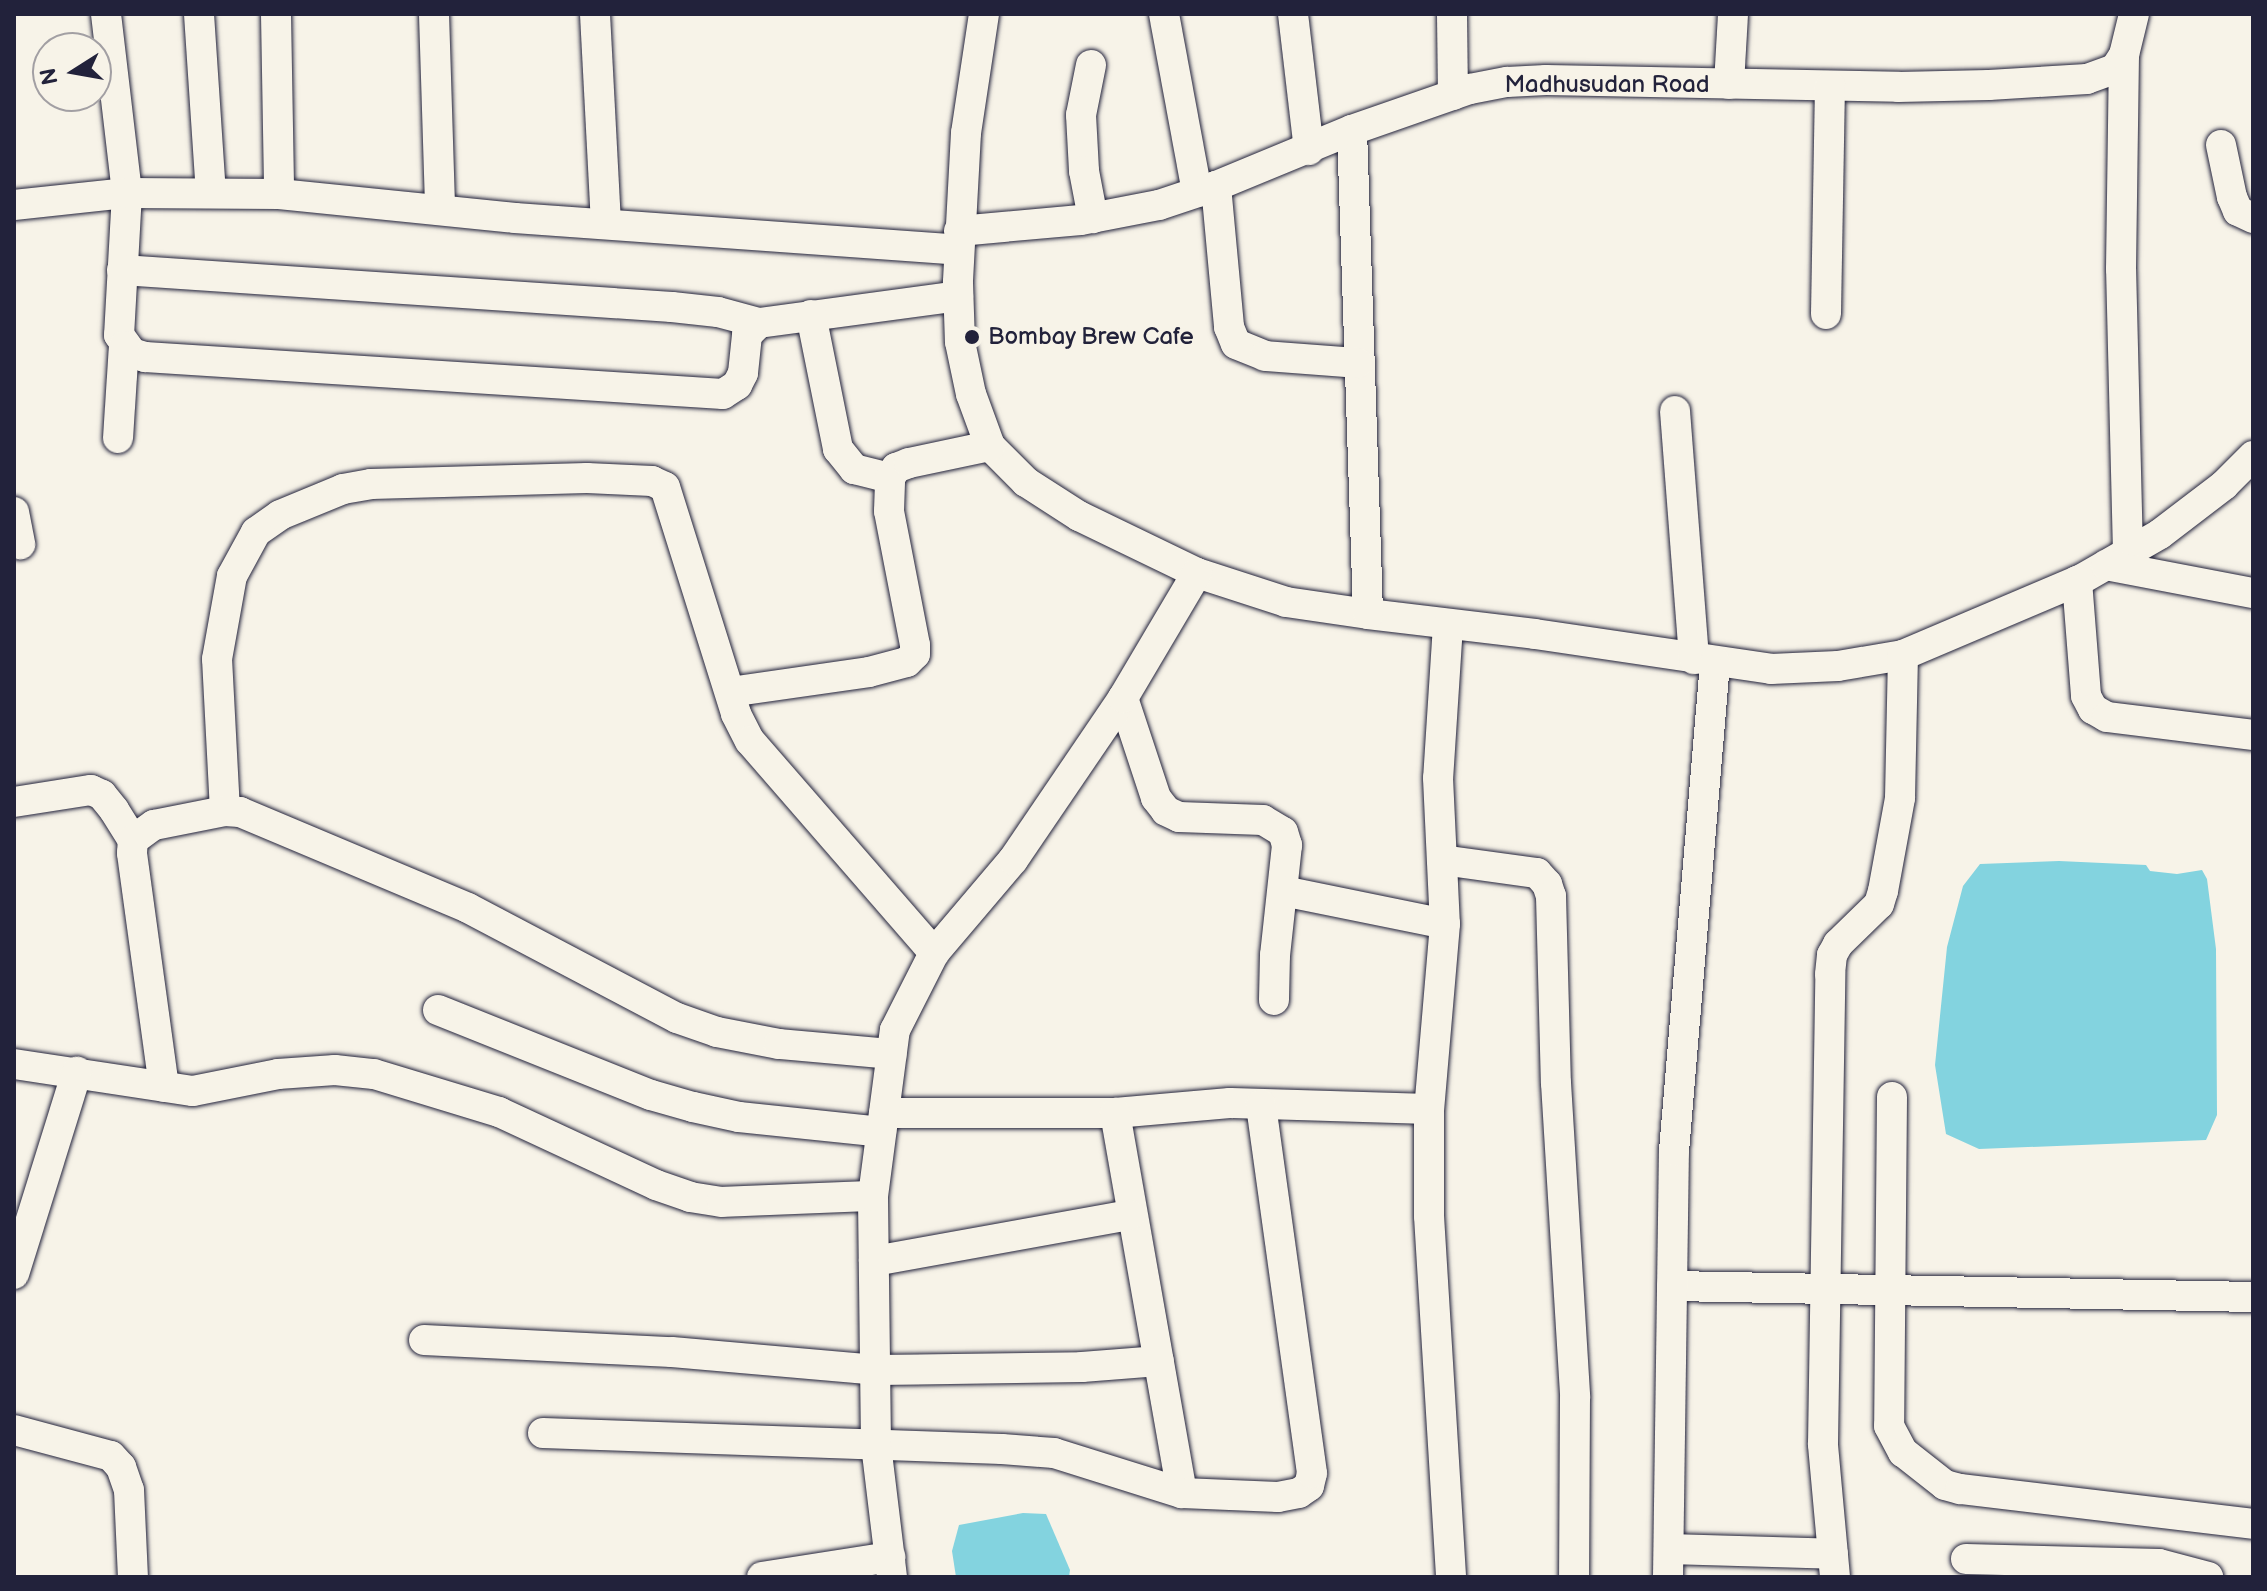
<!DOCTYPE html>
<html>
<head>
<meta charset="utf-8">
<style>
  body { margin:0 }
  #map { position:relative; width:2267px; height:1591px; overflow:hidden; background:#f7f3e8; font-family:"Balsamiq Sans",sans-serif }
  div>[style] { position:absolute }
  .water>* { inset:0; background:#83d3df }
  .roads { filter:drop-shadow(0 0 2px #22223b) drop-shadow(0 0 2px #22223b) }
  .minor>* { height:30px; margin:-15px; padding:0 15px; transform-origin:15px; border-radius:15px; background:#f7f3e8 }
  .dots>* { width:22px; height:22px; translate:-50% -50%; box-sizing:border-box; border:4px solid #f7f3e8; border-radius:50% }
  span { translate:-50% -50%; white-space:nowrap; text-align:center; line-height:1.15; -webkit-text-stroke:6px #f7f3e8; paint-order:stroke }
  .street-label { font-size:24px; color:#22223b }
  .poi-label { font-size:24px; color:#22223b }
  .left { translate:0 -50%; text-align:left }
  .frame { position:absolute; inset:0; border:16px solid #22223b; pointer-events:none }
  .north { position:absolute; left:32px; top:32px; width:80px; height:80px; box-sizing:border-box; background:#f7f3e8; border:2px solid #a29fa3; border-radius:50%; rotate:259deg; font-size:22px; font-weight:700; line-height:32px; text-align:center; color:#22223b }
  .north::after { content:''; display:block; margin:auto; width:28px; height:36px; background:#22223b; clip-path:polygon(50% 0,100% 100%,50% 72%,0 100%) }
</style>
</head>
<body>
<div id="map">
  <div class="water">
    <i style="clip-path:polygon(2059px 861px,2146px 865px,2150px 871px,2177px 874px,2202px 870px,2207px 879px,2216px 949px,2217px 1115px,2206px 1140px,1979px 1149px,1946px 1134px,1935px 1065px,1947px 947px,1963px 886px,1980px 864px)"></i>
    <i style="clip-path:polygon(1023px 1513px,1046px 1514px,1070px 1570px,1069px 1577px,956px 1577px,952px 1551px,959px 1525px)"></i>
  </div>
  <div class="roads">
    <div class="minor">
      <i style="left:106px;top:14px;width:180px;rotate:83.3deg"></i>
      <i style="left:127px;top:193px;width:142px;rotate:93.2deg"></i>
      <i style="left:119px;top:335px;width:22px;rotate:54deg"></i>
      <i style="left:132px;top:353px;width:14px;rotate:17deg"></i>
      <i style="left:145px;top:357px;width:579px;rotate:3.66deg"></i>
      <i style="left:723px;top:394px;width:17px;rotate:-33deg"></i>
      <i style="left:737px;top:385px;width:13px;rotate:-63deg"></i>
      <i style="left:743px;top:373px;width:38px;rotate:-84deg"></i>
      <i style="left:747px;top:335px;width:17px;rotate:-45deg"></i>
      <i style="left:759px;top:323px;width:201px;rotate:-7.7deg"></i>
      <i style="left:199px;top:14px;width:179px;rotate:86.2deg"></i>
      <i style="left:276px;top:14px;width:180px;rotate:89deg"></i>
      <i style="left:434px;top:14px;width:196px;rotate:88.2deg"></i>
      <i style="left:595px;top:14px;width:210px;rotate:87deg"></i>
      <i style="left:984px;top:14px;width:120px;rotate:98.6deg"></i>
      <i style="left:966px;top:133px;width:150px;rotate:93.1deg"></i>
      <i style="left:958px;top:283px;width:59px;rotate:88.1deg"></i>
      <i style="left:960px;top:342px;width:53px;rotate:78.1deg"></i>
      <i style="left:971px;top:394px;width:55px;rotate:69.9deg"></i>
      <i style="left:990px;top:446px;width:51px;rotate:45deg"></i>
      <i style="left:1026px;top:482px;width:63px;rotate:32.7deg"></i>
      <i style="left:1079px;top:516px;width:131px;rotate:25.8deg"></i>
      <i style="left:1197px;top:573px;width:94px;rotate:18deg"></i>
      <i style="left:1286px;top:602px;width:83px;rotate:8.3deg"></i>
      <i style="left:1368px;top:614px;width:168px;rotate:6.8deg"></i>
      <i style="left:1535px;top:634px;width:239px;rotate:8.4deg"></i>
      <i style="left:1771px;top:669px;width:67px;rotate:-2.6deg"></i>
      <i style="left:1838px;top:666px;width:66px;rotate:-9.6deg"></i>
      <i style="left:1903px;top:655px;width:192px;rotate:-23deg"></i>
      <i style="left:2080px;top:580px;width:92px;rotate:-29.9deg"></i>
      <i style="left:2160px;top:534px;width:81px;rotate:-37.4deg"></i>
      <i style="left:2224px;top:485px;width:41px;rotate:-45deg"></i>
      <i style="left:1164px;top:14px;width:181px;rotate:79.5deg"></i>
      <i style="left:1293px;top:14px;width:137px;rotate:83.3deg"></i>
      <i style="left:1452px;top:14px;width:81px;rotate:89.3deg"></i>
      <i style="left:1091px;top:65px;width:51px;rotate:101.3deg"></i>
      <i style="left:1081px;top:115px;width:56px;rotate:86.9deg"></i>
      <i style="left:1084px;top:171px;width:48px;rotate:79.2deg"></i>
      <i style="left:1729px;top:84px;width:70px;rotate:-86.7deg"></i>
      <i style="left:1352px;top:130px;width:484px;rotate:88.1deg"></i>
      <i style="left:2221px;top:145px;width:53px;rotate:78.1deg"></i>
      <i style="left:2232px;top:197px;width:15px;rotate:67deg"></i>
      <i style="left:2238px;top:211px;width:17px;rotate:25deg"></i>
      <i style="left:1216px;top:186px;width:142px;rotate:84.7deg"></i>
      <i style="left:1229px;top:327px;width:18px;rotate:68deg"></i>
      <i style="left:1236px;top:344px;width:31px;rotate:22deg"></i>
      <i style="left:1265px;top:356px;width:93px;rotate:4.3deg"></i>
      <i style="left:14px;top:205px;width:114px;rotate:-6.1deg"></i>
      <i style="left:127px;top:193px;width:152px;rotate:0.4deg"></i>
      <i style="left:279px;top:194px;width:237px;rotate:5.8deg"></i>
      <i style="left:515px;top:218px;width:445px;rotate:4.1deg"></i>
      <i style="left:959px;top:231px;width:122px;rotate:-5.2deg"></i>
      <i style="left:1081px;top:220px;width:79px;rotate:-10.9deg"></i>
      <i style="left:1159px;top:205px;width:60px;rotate:-18.4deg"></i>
      <i style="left:1216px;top:186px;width:147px;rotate:-22.4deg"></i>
      <i style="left:1352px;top:130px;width:125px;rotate:-19.2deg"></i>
      <i style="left:1470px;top:89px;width:38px;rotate:-11deg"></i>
      <i style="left:1507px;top:82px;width:39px;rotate:-3deg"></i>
      <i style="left:1546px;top:80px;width:352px;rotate:1.1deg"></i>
      <i style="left:1898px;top:87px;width:91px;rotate:-1.3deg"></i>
      <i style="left:1989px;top:85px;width:98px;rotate:-3.5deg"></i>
      <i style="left:2087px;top:79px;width:30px;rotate:-20deg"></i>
      <i style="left:2115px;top:69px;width:17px;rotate:-57deg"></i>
      <i style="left:122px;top:270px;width:551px;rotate:3.85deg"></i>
      <i style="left:672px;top:307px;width:46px;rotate:6.2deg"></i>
      <i style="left:718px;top:312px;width:42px;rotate:15deg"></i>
      <i style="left:1826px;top:314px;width:228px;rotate:-89deg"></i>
      <i style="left:811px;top:315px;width:137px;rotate:78.6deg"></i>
      <i style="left:838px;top:449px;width:26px;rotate:51deg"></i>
      <i style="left:854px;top:469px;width:37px;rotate:14deg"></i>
      <i style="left:1675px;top:411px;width:249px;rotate:85.6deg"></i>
      <i style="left:118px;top:438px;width:92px;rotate:-86.3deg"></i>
      <i style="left:14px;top:512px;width:33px;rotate:79deg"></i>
      <i style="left:2128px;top:553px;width:284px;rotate:-91.4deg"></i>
      <i style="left:2121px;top:269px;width:214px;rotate:-89.2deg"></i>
      <i style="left:2124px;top:55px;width:42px;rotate:-76.3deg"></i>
      <i style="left:2106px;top:565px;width:150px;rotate:10.8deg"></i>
      <i style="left:2077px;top:581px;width:115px;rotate:85.5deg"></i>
      <i style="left:2086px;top:696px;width:15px;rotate:62deg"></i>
      <i style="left:2093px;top:709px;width:16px;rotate:30deg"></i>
      <i style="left:2107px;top:717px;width:147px;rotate:7deg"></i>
      <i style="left:1448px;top:625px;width:153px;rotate:93.7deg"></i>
      <i style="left:1438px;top:778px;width:146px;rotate:87.3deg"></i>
      <i style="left:1445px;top:924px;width:186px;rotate:94.9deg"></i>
      <i style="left:1429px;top:1109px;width:107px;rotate:90deg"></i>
      <i style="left:1429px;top:1216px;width:362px;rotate:86.5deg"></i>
      <i style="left:730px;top:692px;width:140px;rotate:-8.2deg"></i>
      <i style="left:869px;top:672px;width:39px;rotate:-15deg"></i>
      <i style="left:907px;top:662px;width:11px;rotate:-45deg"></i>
      <i style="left:915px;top:654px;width:9px;rotate:-90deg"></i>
      <i style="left:915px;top:645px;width:136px;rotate:-101deg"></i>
      <i style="left:889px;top:511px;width:33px;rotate:-88deg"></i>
      <i style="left:890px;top:478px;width:12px;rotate:-59deg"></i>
      <i style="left:896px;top:468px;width:14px;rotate:-21deg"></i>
      <i style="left:909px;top:463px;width:83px;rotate:-11.9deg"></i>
      <i style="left:1123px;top:698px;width:105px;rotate:71.7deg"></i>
      <i style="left:1156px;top:798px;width:16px;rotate:52deg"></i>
      <i style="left:1166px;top:811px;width:14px;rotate:25deg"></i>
      <i style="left:1179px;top:817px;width:84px;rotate:2deg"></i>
      <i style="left:1263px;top:820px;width:23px;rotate:31deg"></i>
      <i style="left:1283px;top:832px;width:14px;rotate:73deg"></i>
      <i style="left:1287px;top:845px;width:111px;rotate:96.2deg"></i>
      <i style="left:1275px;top:955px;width:45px;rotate:91.3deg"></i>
      <i style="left:14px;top:802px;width:78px;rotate:-8.9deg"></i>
      <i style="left:91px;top:790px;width:12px;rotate:24deg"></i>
      <i style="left:102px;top:795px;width:19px;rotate:51deg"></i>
      <i style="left:114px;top:810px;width:36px;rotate:58deg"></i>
      <i style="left:225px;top:811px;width:152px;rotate:-93deg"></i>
      <i style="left:217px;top:659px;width:84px;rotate:-79.8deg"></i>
      <i style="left:232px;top:576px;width:50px;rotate:-61.4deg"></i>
      <i style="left:256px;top:532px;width:29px;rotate:-35deg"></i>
      <i style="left:280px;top:515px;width:68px;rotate:-22.4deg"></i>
      <i style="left:343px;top:489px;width:28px;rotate:-10deg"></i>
      <i style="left:371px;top:484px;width:216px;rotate:-1.6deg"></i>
      <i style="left:587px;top:478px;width:65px;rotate:2.6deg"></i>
      <i style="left:652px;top:481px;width:14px;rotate:25deg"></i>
      <i style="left:665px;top:487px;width:238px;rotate:72.6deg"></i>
      <i style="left:736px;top:714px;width:30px;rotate:63deg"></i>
      <i style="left:750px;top:741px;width:281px;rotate:49deg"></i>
      <i style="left:1442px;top:860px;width:96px;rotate:7.8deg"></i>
      <i style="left:1537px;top:873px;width:15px;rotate:48deg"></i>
      <i style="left:1547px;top:884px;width:13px;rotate:72deg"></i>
      <i style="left:1551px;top:896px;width:187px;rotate:88.5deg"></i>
      <i style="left:1556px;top:1083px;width:315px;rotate:86.5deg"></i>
      <i style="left:1575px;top:1397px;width:180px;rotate:90.3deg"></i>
      <i style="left:1283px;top:891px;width:165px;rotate:11.5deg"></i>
      <i style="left:438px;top:1010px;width:229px;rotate:21.8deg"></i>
      <i style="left:651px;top:1095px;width:44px;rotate:15.9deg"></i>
      <i style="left:693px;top:1107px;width:47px;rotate:12.3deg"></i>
      <i style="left:739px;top:1117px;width:143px;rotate:6deg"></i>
      <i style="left:14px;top:1064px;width:181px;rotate:8.6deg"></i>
      <i style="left:193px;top:1091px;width:87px;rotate:-11.3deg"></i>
      <i style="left:278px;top:1074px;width:57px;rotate:-4deg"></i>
      <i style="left:335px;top:1070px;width:39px;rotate:6deg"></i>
      <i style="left:374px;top:1074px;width:131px;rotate:16.9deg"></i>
      <i style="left:499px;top:1112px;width:173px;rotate:24.9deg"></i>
      <i style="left:656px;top:1185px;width:36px;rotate:19deg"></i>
      <i style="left:690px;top:1197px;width:32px;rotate:9deg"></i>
      <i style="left:722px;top:1202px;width:151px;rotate:-2.3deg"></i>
      <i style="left:164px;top:1087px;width:236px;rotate:-97.8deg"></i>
      <i style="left:132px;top:853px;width:13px;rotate:-86deg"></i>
      <i style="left:133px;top:840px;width:26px;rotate:-36deg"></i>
      <i style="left:154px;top:825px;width:72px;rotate:-11.2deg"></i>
      <i style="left:225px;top:811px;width:15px;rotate:4deg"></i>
      <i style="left:240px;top:812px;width:247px;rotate:22.8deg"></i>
      <i style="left:468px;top:908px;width:236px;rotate:27.8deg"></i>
      <i style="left:677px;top:1018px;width:42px;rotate:19.3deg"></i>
      <i style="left:717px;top:1032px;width:63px;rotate:11deg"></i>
      <i style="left:779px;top:1044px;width:113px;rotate:5.1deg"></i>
      <i style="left:1892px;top:1097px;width:329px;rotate:90.5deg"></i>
      <i style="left:1889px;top:1426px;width:30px;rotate:62deg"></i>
      <i style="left:1903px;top:1452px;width:53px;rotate:38.2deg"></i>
      <i style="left:1945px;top:1485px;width:16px;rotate:15deg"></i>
      <i style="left:1960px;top:1489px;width:295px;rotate:6.8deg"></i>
      <i style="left:884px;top:1113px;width:231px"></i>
      <i style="left:1115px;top:1113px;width:115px;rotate:-5deg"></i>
      <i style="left:1230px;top:1103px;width:199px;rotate:1.7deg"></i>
      <i style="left:1115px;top:1113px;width:386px;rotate:80deg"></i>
      <i style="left:874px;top:1261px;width:260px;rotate:-10.2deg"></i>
      <i style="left:14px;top:1274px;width:212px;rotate:-72.7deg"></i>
      <i style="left:1672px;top:1286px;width:581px;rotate:1.08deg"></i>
      <i style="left:424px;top:1340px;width:248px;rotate:2.8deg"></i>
      <i style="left:672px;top:1352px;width:205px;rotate:5deg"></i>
      <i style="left:876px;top:1370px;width:206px;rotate:-0.8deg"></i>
      <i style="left:1082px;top:1367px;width:77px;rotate:-4.5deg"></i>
      <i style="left:14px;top:1430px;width:100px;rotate:15deg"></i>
      <i style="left:111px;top:1456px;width:15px;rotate:48deg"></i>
      <i style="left:121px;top:1467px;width:24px;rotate:71deg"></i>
      <i style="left:129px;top:1490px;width:87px;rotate:87.4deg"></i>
      <i style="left:543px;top:1433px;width:459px;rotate:2deg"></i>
      <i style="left:1002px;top:1449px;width:52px;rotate:4.4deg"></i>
      <i style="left:1054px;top:1453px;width:134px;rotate:17.4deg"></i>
      <i style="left:1182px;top:1493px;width:96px;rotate:2.4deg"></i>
      <i style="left:1278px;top:1497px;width:21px;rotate:-11deg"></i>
      <i style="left:1299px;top:1493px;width:12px;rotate:-35deg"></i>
      <i style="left:1309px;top:1486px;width:13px;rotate:-77deg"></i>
      <i style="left:1312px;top:1473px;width:372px;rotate:-97.9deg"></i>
      <i style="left:1669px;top:1549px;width:164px;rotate:1.7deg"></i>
      <i style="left:1966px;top:1559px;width:193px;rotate:1.5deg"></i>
      <i style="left:2159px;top:1564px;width:51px;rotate:14.9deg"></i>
      <i style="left:762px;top:1577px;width:130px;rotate:-8.9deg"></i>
      <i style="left:892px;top:1577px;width:134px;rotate:-96.9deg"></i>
      <i style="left:876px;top:1444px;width:248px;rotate:-90.7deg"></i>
      <i style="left:873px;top:1196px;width:167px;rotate:-82.5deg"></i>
      <i style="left:895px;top:1030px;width:86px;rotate:-63.1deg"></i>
      <i style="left:934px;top:953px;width:122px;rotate:-49.7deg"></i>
      <i style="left:1013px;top:860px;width:196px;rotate:-55.8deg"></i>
      <i style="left:1123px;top:698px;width:145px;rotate:-59.4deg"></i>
      <i style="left:1668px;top:1577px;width:426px;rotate:-89.2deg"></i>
      <i style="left:1674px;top:1151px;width:491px;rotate:-85.2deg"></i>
      <i style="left:1835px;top:1577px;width:134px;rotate:-95.2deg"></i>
      <i style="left:1823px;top:1444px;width:470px;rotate:-89.1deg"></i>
      <i style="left:1830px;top:974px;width:19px;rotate:-84deg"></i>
      <i style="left:1832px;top:955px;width:13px;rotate:-61deg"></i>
      <i style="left:1838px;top:944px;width:57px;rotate:-44.3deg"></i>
      <i style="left:1879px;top:904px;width:14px;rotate:-73deg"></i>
      <i style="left:1883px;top:891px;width:95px;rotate:-79.6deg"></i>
      <i style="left:1900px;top:798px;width:143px;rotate:-88.8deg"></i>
    </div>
  </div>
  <div class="dots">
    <i style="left:972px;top:337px;background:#22223b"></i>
  </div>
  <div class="street-label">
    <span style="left:1607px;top:85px">Madhusudan Road</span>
  </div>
  <div class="poi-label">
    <span class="left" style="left:988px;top:337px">Bombay Brew Cafe</span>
  </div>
  <div class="frame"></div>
  <div class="north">N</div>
</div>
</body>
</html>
